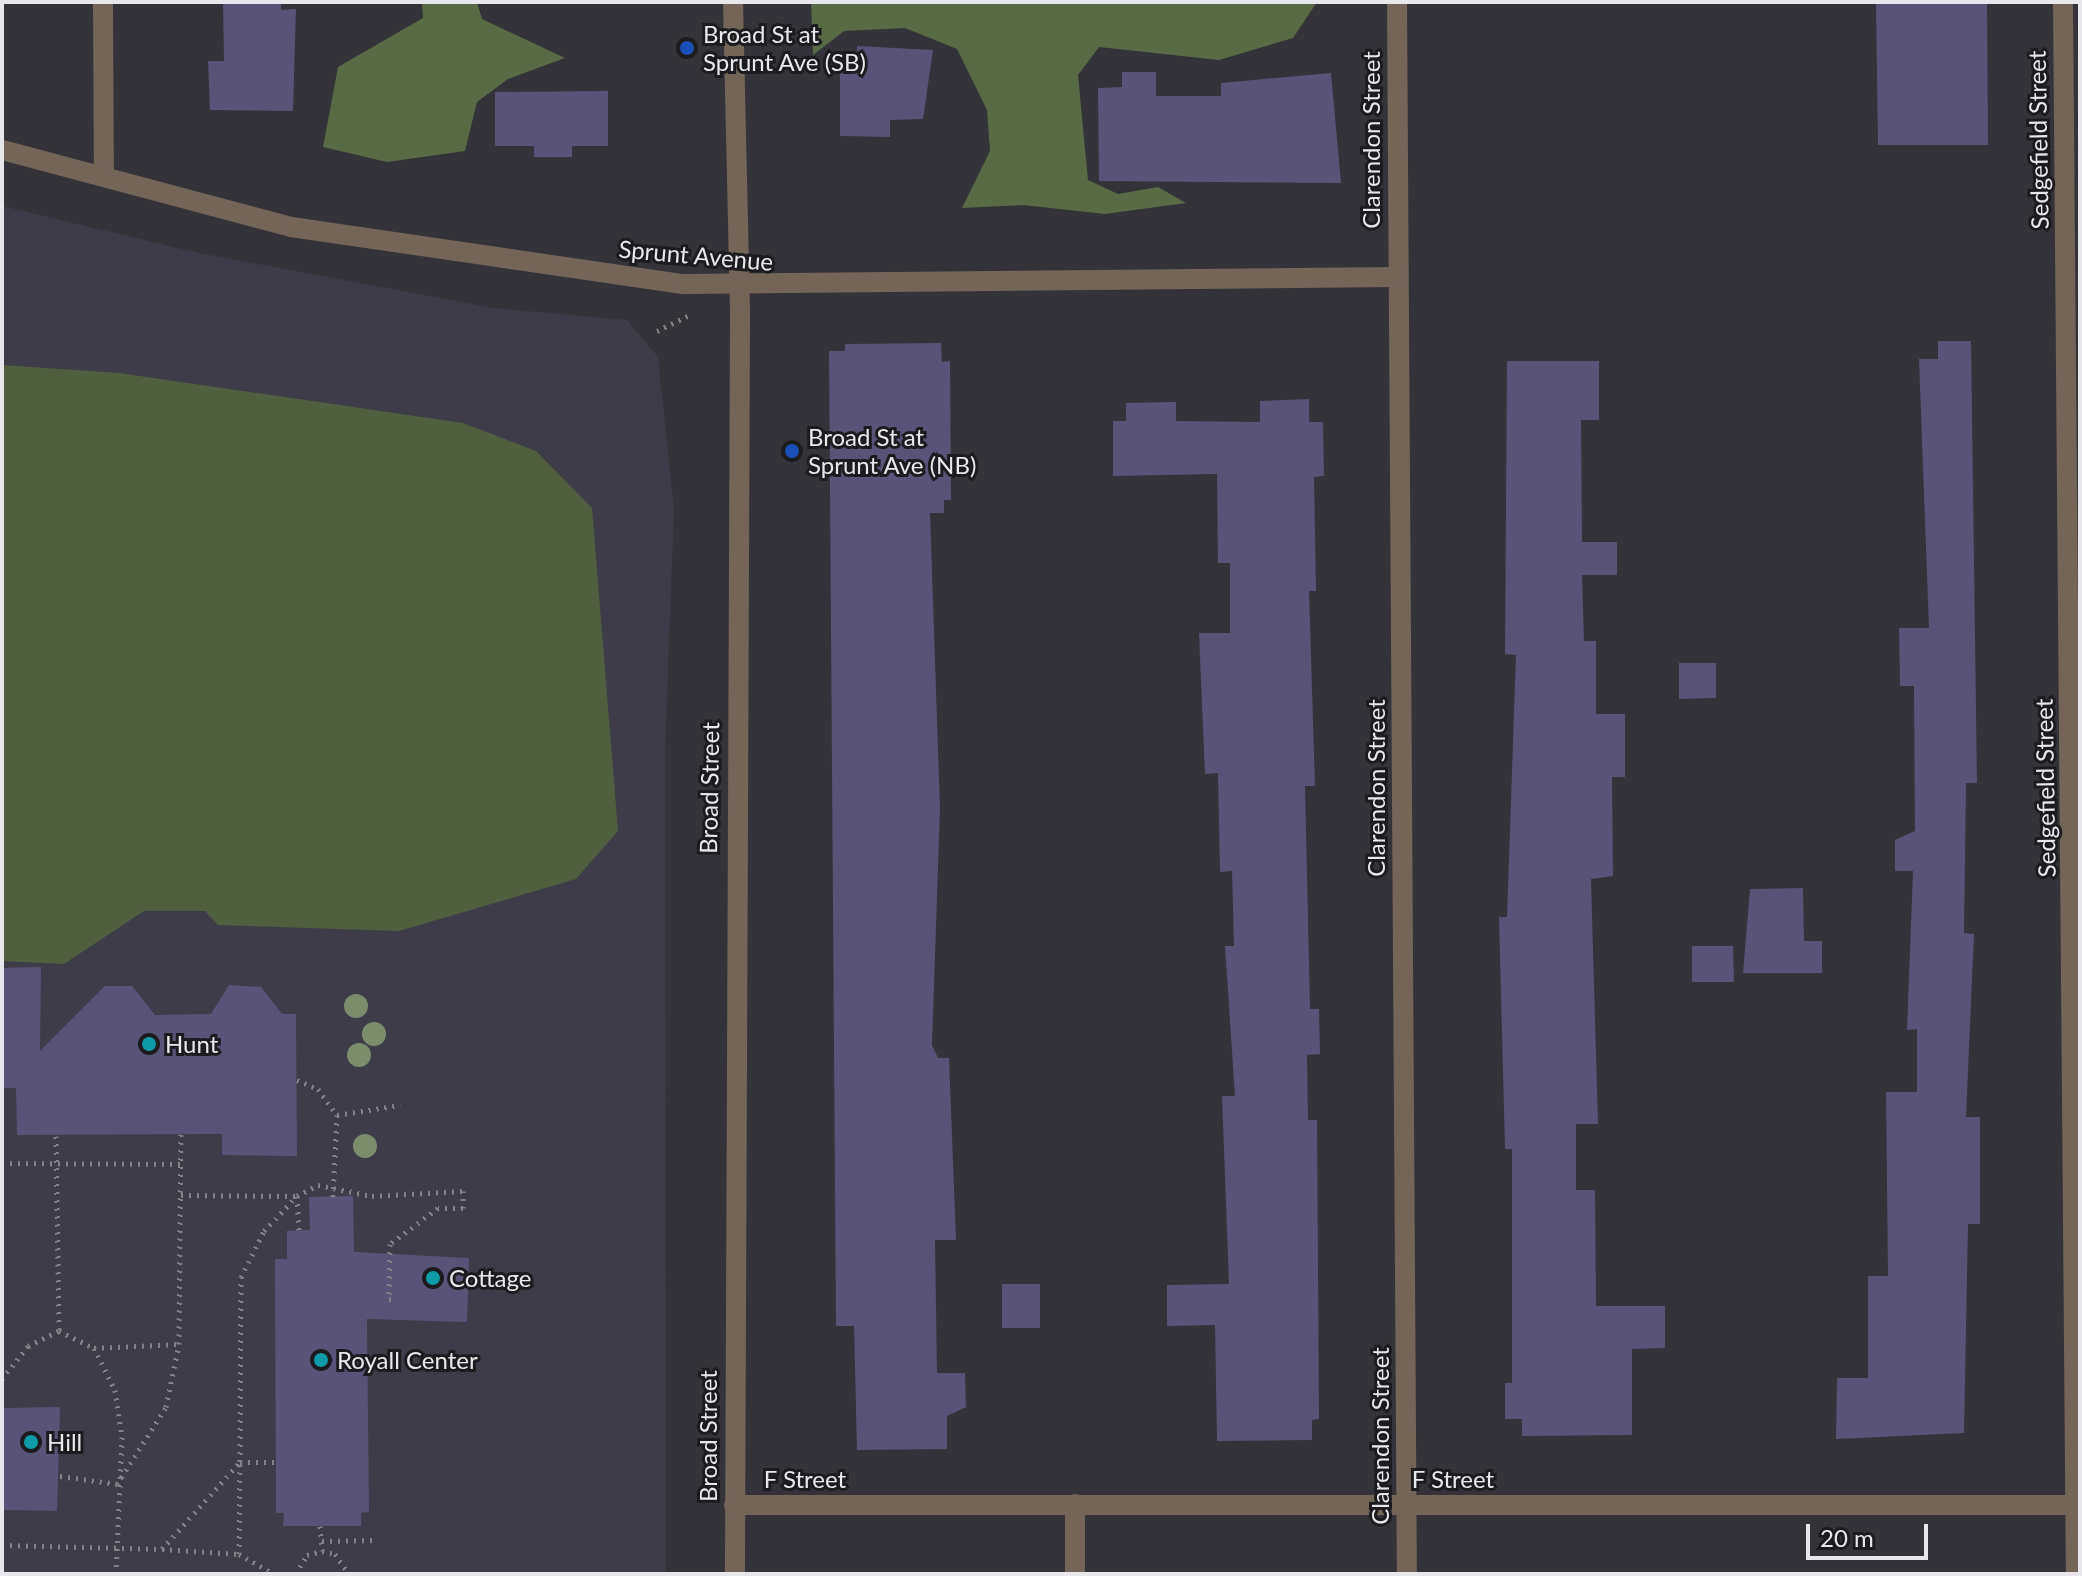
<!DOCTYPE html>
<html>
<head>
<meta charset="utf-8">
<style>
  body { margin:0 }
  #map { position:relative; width:2082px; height:1576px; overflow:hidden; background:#343339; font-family:Lato,sans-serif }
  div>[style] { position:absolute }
  .built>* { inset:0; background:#3e3c48 }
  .green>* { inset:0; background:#4f5f40 }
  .forest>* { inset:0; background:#586a46 }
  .building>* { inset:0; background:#595377 }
  .path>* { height:5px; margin-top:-2.5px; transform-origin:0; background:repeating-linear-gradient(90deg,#818186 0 2px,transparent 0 8px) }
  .minor>* { height:20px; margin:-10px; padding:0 10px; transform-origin:10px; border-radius:10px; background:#736659 }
  .trees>* { width:24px; height:24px; margin:-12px; border-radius:50%; background:#7c8d6e }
  .dots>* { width:22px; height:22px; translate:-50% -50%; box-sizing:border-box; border:4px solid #1c1b1e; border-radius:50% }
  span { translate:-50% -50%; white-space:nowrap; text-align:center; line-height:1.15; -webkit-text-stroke:6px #1c1b1e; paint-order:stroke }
  .poi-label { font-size:24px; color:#e8e8ec }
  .left { translate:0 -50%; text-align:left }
  .street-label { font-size:24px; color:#e8e8ec }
  .frame { position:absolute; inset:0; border:4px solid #e8e8ec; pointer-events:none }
  .scale { position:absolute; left:1806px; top:1524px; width:122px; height:36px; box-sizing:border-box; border:4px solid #e8e8ec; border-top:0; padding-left:10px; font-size:24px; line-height:28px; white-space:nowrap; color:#e8e8ec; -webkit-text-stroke:6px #1c1b1e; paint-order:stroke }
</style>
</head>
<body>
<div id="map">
  <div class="built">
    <i style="clip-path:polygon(2px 206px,199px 253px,494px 308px,627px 320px,658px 357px,674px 509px,665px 752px,666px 1574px,2px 1574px)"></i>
  </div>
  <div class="green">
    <i style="clip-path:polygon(2px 365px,119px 373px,463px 423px,536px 451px,592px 508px,618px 831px,576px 879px,399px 931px,218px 925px,205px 911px,144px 911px,64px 964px,2px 961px)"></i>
  </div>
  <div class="forest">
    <i style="clip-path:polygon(422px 2px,477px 2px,482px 19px,565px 58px,508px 79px,477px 102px,465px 151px,387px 162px,323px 147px,338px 67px,423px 18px)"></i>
    <i style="clip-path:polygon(811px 2px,1317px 2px,1293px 38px,1219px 60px,1099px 47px,1078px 75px,1088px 180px,1118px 194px,1158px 187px,1186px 203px,1105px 214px,1023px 205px,962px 208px,990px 151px,987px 110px,957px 49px,905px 28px,844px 31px,813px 55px)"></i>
  </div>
  <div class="building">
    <i style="clip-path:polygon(223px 2px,281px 2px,281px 10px,296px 9px,293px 111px,210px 110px,208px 61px,224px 61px)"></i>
    <i style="clip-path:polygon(1876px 2px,1987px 2px,1988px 145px,1878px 145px)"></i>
    <i style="clip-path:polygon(857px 46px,933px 50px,923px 119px,890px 120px,890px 137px,840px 136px,840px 55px,857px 55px)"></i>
    <i style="clip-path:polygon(1122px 72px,1156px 72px,1156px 96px,1221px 96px,1221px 83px,1331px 73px,1341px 183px,1099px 181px,1098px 88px,1122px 87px)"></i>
    <i style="clip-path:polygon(608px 91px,608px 146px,572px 146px,572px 157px,534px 157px,534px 146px,495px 146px,495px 92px)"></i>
    <i style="clip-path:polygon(1938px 341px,1971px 341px,1977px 783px,1966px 783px,1964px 933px,1974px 934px,1966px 1117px,1980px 1117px,1980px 1224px,1968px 1224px,1964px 1433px,1836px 1439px,1837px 1378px,1868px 1378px,1868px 1276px,1888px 1276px,1886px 1092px,1917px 1092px,1917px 1029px,1907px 1030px,1913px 871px,1895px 871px,1895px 840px,1915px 831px,1914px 686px,1900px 686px,1899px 628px,1929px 628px,1919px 359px,1938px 359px)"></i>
    <i style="clip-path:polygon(941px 343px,942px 362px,950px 361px,951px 500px,944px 500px,944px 513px,930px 513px,940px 808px,932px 1045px,938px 1058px,949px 1058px,956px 1240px,935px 1240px,937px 1373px,965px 1373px,966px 1407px,947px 1416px,947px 1449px,857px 1450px,854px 1326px,836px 1326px,829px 351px,845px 351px,845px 344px)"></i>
    <i style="clip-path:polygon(1507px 361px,1599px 361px,1599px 420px,1581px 420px,1582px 542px,1617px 542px,1617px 575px,1582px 575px,1584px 641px,1596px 641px,1596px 714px,1625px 714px,1625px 777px,1612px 777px,1613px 876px,1591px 879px,1598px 1124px,1576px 1124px,1576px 1190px,1595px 1190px,1596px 1306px,1665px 1306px,1665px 1348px,1632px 1349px,1632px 1435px,1522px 1436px,1522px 1419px,1505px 1419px,1505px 1383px,1512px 1383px,1512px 1149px,1505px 1149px,1499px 917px,1507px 917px,1516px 655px,1505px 654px)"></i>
    <i style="clip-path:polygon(1309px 399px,1309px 422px,1323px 422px,1324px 476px,1314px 477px,1316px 591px,1309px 591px,1315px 786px,1305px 786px,1310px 1009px,1319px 1009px,1320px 1054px,1307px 1055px,1308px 1120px,1317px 1120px,1319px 1419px,1312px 1420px,1312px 1440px,1217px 1441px,1215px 1325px,1167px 1326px,1167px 1285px,1229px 1284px,1222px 1096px,1235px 1096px,1225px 946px,1234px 946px,1232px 871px,1220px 872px,1218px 773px,1205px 774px,1199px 633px,1230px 633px,1230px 563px,1218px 563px,1217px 474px,1113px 476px,1113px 421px,1126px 421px,1126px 403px,1176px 402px,1176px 421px,1260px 422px,1260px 401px)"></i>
    <i style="clip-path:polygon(1679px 663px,1716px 663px,1716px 698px,1679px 699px)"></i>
    <i style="clip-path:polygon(1803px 888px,1804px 941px,1822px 941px,1822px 973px,1743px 973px,1750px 889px)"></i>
    <i style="clip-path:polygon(1692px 946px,1733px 946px,1734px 982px,1692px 982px)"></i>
    <i style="clip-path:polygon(41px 967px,40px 1051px,105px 986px,132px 986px,155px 1015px,211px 1014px,229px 985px,261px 987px,282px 1014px,296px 1014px,297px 1156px,222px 1155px,222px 1134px,17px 1135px,16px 1088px,2px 1088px,2px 968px)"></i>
    <i style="clip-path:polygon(353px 1196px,354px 1252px,469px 1258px,467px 1322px,367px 1319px,369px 1512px,361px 1513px,361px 1526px,283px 1526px,284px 1513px,276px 1513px,275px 1259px,287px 1259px,287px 1231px,310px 1230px,309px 1197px)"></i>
    <i style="clip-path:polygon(1002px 1284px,1040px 1284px,1040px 1328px,1002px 1328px)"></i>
    <i style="clip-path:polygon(60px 1407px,57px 1511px,2px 1510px,2px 1408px)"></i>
  </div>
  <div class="path">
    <i style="left:657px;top:331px;width:34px;rotate:-26deg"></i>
    <i style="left:297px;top:1080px;width:23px;rotate:23deg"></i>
    <i style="left:318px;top:1089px;width:32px;rotate:54deg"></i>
    <i style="left:337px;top:1115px;width:82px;rotate:92.8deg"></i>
    <i style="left:337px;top:1115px;width:64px;rotate:-9deg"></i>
    <i style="left:56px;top:1136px;width:195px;rotate:89.1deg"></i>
    <i style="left:59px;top:1331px;width:39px;rotate:26deg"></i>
    <i style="left:94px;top:1348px;width:47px;rotate:63.4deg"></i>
    <i style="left:115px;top:1390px;width:48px;rotate:81.5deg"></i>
    <i style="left:122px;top:1437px;width:137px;rotate:92.5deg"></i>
    <i style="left:2px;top:1163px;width:179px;rotate:0.3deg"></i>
    <i style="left:181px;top:1195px;width:116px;rotate:0.5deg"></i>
    <i style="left:297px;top:1196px;width:24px;rotate:-28deg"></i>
    <i style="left:318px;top:1185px;width:55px;rotate:11.5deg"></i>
    <i style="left:372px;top:1196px;width:91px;rotate:-3.1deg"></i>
    <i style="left:463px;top:1191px;width:17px;rotate:90deg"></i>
    <i style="left:463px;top:1208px;width:25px;rotate:180deg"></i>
    <i style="left:438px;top:1208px;width:60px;rotate:143.1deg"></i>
    <i style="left:390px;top:1244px;width:55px;rotate:91deg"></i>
    <i style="left:389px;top:1299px;width:8px;rotate:7deg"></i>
    <i style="left:94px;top:1348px;width:85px;rotate:-2.7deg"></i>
    <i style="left:2px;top:1379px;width:42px;rotate:-51.8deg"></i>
    <i style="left:28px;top:1346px;width:34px;rotate:-26deg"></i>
    <i style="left:60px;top:1476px;width:58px;rotate:8deg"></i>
    <i style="left:117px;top:1484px;width:91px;rotate:-57.5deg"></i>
    <i style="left:166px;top:1407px;width:64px;rotate:-78.3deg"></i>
    <i style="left:179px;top:1344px;width:210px;rotate:-89.5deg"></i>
    <i style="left:320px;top:1526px;width:25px;rotate:85deg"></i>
    <i style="left:322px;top:1541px;width:56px;rotate:-1deg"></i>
    <i style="left:2px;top:1545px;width:160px;rotate:1.4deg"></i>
    <i style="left:162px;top:1549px;width:117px;rotate:-48.1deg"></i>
    <i style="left:240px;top:1462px;width:185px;rotate:-89.7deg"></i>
    <i style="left:241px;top:1277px;width:51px;rotate:-63.4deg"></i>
    <i style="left:264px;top:1231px;width:48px;rotate:-46.7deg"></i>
    <i style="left:297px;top:1196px;width:34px;rotate:87deg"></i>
    <i style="left:162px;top:1549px;width:77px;rotate:3.7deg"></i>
    <i style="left:239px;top:1554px;width:39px;rotate:30deg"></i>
    <i style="left:239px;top:1554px;width:92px;rotate:-89.4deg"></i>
    <i style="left:240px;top:1462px;width:35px"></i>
    <i style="left:296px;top:1574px;width:22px;rotate:-60deg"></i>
    <i style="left:307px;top:1555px;width:16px;rotate:-15deg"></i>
    <i style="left:322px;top:1551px;width:13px;rotate:13deg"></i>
    <i style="left:335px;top:1554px;width:24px;rotate:55deg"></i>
  </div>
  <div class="minor">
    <i style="left:103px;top:2px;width:175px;rotate:89.7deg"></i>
    <i style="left:733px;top:2px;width:314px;rotate:88.7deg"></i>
    <i style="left:740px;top:316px;width:1258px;rotate:90.23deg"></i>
    <i style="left:1397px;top:2px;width:1572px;rotate:89.64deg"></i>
    <i style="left:2063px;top:2px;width:1572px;rotate:89.53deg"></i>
    <i style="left:2px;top:150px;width:299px;rotate:14.9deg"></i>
    <i style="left:291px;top:227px;width:396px;rotate:8.3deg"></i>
    <i style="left:683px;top:284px;width:715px;rotate:-0.56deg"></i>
    <i style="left:1075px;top:1504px;width:70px;rotate:90deg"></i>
    <i style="left:734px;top:1505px;width:1342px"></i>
  </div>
  <div class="trees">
    <i style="left:356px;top:1006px"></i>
    <i style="left:374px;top:1034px"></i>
    <i style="left:359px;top:1055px"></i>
    <i style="left:365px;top:1146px"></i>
  </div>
  <div class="dots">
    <i style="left:687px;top:48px;background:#1a4fb4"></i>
    <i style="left:792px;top:451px;background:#1a4fb4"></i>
    <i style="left:149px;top:1044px;background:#0f9aa8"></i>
    <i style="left:433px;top:1278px;background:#0f9aa8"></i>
    <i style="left:321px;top:1360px;background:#0f9aa8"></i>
    <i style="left:31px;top:1442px;background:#0f9aa8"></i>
  </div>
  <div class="poi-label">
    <span class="left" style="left:703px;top:48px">Broad St at<br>Sprunt Ave (SB)</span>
    <span class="left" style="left:808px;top:451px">Broad St at<br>Sprunt Ave (NB)</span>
    <span class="left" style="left:165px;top:1044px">Hunt</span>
    <span class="left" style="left:449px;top:1278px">Cottage</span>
    <span class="left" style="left:337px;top:1360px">Royall Center</span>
    <span class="left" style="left:47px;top:1442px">Hill</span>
  </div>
  <div class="street-label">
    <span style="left:1371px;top:140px;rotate:-90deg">Clarendon Street</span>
    <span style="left:2038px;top:140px;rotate:-91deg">Sedgefield Street</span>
    <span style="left:696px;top:255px;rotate:5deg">Sprunt Avenue</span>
    <span style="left:709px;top:788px;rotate:-89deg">Broad Street</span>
    <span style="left:1376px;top:788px;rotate:-90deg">Clarendon Street</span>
    <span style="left:2045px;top:788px;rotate:-91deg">Sedgefield Street</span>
    <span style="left:708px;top:1436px;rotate:-90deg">Broad Street</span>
    <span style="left:1380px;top:1436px;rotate:-90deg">Clarendon Street</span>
    <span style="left:805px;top:1479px">F Street</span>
    <span style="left:1453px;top:1479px">F Street</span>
  </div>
  <div class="frame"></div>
  <div class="scale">20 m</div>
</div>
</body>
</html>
